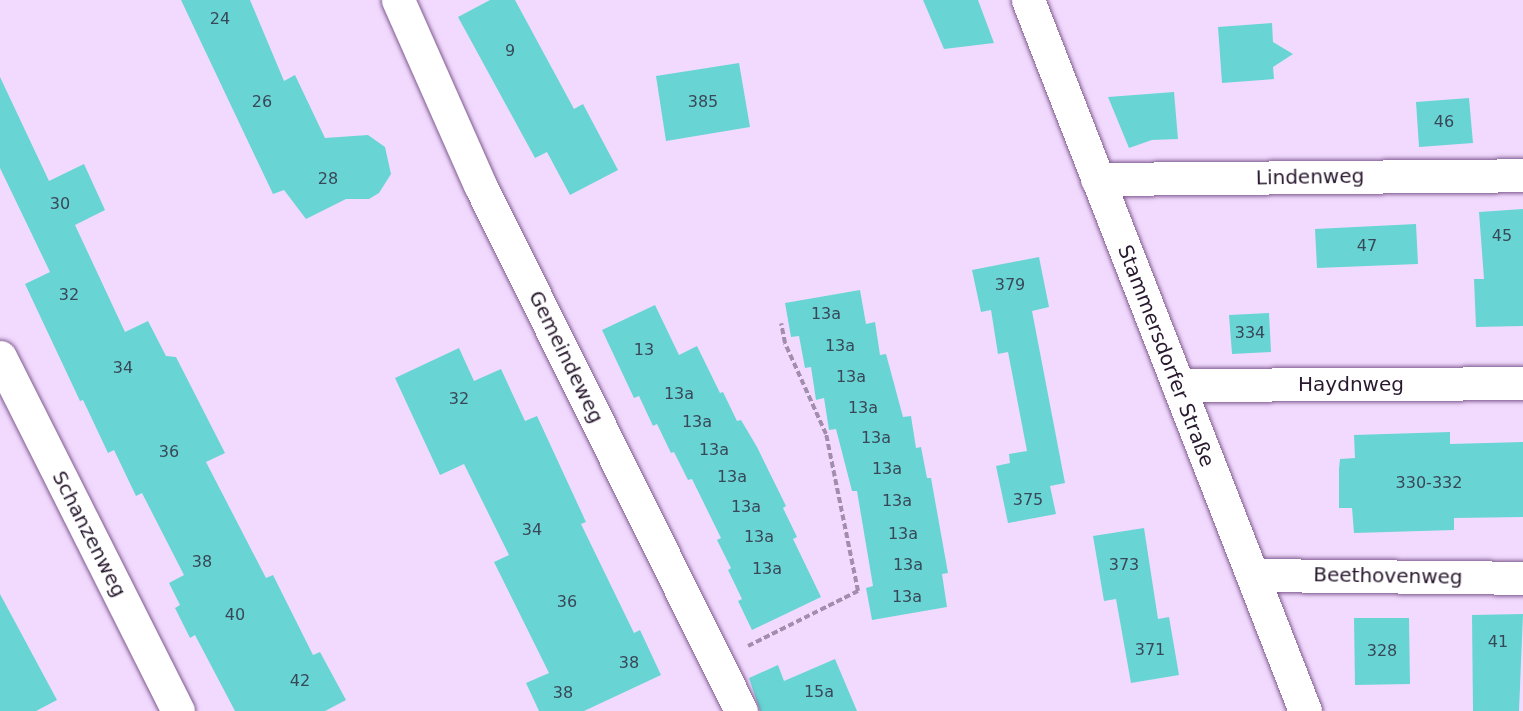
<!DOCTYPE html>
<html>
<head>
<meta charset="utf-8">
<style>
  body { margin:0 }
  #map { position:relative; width:1523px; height:711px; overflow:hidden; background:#f2dafe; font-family:"DejaVu Sans",sans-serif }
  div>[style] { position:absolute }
  .building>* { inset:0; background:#68d5d4 }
  .path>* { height:4px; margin-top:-2px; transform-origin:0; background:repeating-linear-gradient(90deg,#a28dac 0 6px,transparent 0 9px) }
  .roads { filter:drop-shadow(0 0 2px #7f5a8f) drop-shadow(0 0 2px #7f5a8f) }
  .minor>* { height:33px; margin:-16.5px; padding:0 16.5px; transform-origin:16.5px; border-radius:16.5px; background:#fff }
  .major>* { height:33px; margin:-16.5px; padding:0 16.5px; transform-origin:16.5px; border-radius:16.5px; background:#fff }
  span { translate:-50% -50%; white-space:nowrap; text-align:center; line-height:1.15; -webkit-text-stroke:5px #fff; paint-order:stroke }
  .number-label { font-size:16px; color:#394858 }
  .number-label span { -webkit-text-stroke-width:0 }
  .street-label { font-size:20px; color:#29192f }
</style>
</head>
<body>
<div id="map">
  <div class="building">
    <i style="clip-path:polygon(181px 0,250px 0,284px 81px,295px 75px,325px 138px,368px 135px,385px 147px,391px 174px,379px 193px,369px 199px,346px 199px,306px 219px,284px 190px,273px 194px)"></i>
    <i style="clip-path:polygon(490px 0,515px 0,574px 109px,583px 104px,618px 170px,570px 195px,547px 152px,535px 158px,458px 17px)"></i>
    <i style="clip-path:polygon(923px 0,978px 0,994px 43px,944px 49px)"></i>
    <i style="clip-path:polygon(1272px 23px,1273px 42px,1293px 54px,1273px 67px,1274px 79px,1222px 83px,1218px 27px)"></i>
    <i style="clip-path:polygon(739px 63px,750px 127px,666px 141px,656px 76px)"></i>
    <i style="clip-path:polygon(0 77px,49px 181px,84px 164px,105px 210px,75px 225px,125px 332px,148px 321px,166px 356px,176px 357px,225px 453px,206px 462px,266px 578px,273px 575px,313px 655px,320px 652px,346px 700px,325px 711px,235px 711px,195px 635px,190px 638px,175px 608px,180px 605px,169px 583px,184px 575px,142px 493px,136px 496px,114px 450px,108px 453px,83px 400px,80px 401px,25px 284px,50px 272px,0 168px)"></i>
    <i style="clip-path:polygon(1174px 92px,1178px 139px,1152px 140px,1129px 148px,1108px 97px)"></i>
    <i style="clip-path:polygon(1469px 98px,1473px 143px,1419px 147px,1416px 102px)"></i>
    <i style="clip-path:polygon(1523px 209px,1523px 326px,1476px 327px,1474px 279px,1484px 279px,1479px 212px)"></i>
    <i style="clip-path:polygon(1416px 224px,1418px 264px,1317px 268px,1315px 229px)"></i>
    <i style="clip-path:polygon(1039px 257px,1049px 307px,1032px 311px,1065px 483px,1050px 486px,1056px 514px,1008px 523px,996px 466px,1010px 463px,1009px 454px,1027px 451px,1008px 352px,998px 354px,991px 310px,981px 312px,972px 270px)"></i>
    <i style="clip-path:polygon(860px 290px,866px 324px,875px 322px,880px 355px,886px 354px,903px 417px,911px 416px,916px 448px,921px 447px,927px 478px,931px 478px,948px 573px,942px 574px,947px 607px,872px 620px,866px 588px,873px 586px,857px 491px,852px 491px,836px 429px,829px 430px,824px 398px,816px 400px,811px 367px,805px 368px,799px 336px,791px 337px,785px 303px)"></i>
    <i style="clip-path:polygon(655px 305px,679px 355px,697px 346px,720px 393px,723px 392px,737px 421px,741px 420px,757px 447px,786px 506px,783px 508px,797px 537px,793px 539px,821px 597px,752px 630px,738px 601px,742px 599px,728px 570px,731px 568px,717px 540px,721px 538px,692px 479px,688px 480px,674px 452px,671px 453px,657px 424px,653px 426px,639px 396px,634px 398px,602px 330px)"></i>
    <i style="clip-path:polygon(1269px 313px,1271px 352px,1232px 354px,1229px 315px)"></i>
    <i style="clip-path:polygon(459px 348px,474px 381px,501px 369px,525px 421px,537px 416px,586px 522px,581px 524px,634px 633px,640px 630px,661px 675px,584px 711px,539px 711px,526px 683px,549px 673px,494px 562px,509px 555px,464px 464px,440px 475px,395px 378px)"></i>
    <i style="clip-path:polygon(1450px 432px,1450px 444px,1523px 442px,1523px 517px,1454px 518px,1454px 530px,1354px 533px,1352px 508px,1339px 508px,1339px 469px,1340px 459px,1355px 458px,1354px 435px)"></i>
    <i style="clip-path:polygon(1144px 528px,1158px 619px,1169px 617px,1179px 675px,1131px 683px,1116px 599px,1104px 601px,1093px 536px)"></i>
    <i style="clip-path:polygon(0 594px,57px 700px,36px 711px,0 711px)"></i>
    <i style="clip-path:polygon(1523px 614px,1519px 711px,1473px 711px,1472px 615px)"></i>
    <i style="clip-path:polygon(1354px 618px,1409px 618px,1410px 684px,1355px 685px)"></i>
    <i style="clip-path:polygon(835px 659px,857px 711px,760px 711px,749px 678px,778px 665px,784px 681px)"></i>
  </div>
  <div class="path">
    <i style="left:748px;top:646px;width:123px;rotate:-26.6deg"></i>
    <i style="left:858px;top:591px;width:160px;rotate:-101.5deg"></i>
    <i style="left:826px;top:434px;width:100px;rotate:-114.3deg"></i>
    <i style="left:785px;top:343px;width:20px;rotate:-101deg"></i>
  </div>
  <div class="roads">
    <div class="minor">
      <i style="left:398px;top:0;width:202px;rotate:66.1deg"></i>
      <i style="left:480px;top:185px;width:587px;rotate:63.61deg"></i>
      <i style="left:1097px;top:179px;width:426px;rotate:-0.5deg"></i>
      <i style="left:0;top:357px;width:396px;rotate:63.3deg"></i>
      <i style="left:1178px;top:385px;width:345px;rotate:-0.3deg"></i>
      <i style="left:1253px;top:575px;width:270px;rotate:0.6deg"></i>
    </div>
    <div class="major">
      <i style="left:1028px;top:0;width:763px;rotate:68.71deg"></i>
    </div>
  </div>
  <div class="number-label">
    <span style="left:220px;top:19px">24</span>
    <span style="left:510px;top:51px">9</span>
    <span style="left:262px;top:102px">26</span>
    <span style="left:703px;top:102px">385</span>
    <span style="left:1444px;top:122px">46</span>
    <span style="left:328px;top:179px">28</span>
    <span style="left:60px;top:204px">30</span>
    <span style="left:1502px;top:236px">45</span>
    <span style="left:1367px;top:246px">47</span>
    <span style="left:1010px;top:285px">379</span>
    <span style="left:69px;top:295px">32</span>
    <span style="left:826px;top:314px">13a</span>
    <span style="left:1250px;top:333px">334</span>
    <span style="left:840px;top:346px">13a</span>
    <span style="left:644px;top:350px">13</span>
    <span style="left:123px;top:368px">34</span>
    <span style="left:851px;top:377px">13a</span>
    <span style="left:679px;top:394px">13a</span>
    <span style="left:459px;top:399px">32</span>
    <span style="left:863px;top:408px">13a</span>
    <span style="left:697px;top:422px">13a</span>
    <span style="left:876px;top:438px">13a</span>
    <span style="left:714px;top:450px">13a</span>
    <span style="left:169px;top:452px">36</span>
    <span style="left:887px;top:469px">13a</span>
    <span style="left:732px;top:477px">13a</span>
    <span style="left:1429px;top:483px">330-332</span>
    <span style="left:1028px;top:500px">375</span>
    <span style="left:897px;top:501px">13a</span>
    <span style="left:746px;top:507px">13a</span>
    <span style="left:532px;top:530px">34</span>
    <span style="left:903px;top:534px">13a</span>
    <span style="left:759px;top:537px">13a</span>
    <span style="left:202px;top:562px">38</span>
    <span style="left:908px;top:565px">13a</span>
    <span style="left:1124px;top:565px">373</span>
    <span style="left:767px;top:569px">13a</span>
    <span style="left:907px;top:597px">13a</span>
    <span style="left:567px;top:602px">36</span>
    <span style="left:235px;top:615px">40</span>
    <span style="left:1498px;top:642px">41</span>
    <span style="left:1150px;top:650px">371</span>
    <span style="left:1382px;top:651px">328</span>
    <span style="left:629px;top:663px">38</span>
    <span style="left:300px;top:681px">42</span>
    <span style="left:819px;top:692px">15a</span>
    <span style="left:563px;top:693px">38</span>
  </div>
  <div class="street-label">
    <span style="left:1310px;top:177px;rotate:-1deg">Lindenweg</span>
    <span style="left:1166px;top:356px;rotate:69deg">Stammersdorfer Straße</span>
    <span style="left:566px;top:357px;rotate:64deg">Gemeindeweg</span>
    <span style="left:1351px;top:384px">Haydnweg</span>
    <span style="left:89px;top:534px;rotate:63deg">Schanzenweg</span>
    <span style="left:1388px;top:576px;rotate:1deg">Beethovenweg</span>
  </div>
</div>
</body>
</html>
